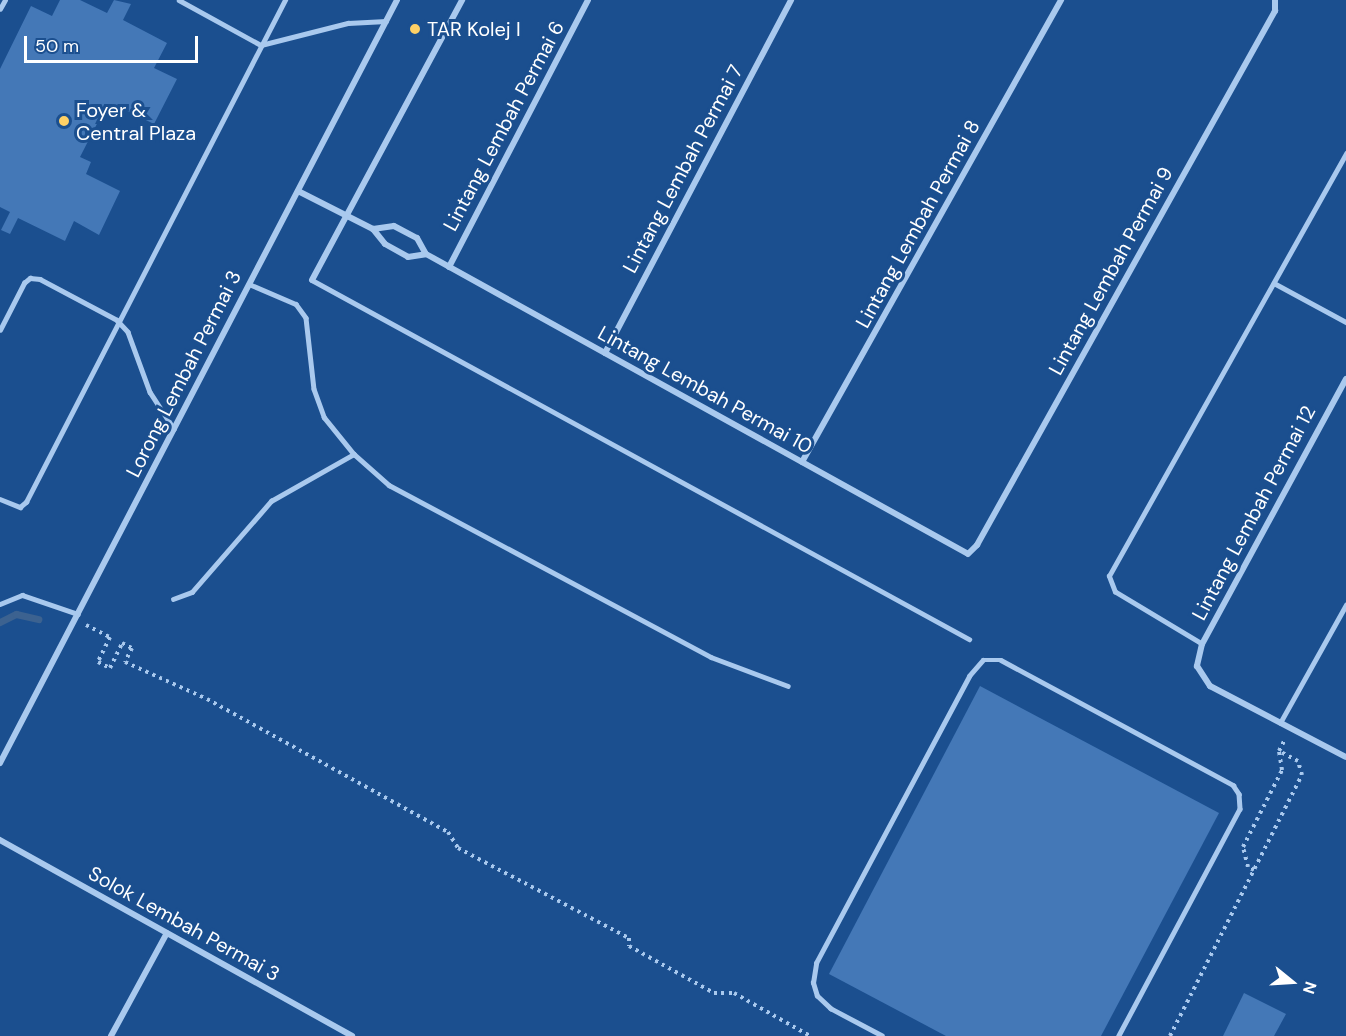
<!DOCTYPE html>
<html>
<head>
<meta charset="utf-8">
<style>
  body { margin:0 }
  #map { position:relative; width:1346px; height:1036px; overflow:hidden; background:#1b4f8f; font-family:"DM Sans",sans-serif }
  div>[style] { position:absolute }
  .stream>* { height:7px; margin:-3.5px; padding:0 3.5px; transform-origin:3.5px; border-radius:3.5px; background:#3c6290 }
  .building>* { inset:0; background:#4478b7 }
  .path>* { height:4px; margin-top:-2px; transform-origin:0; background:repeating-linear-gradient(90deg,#a9c9ee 0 3px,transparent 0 7.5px) }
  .lane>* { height:4.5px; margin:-2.25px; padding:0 2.25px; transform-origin:2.25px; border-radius:2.25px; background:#a9c9ee }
  .street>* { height:6px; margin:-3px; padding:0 3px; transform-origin:3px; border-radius:3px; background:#a9c9ee }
  .dots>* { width:16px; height:16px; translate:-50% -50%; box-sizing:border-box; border:3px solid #1b4f8f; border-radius:50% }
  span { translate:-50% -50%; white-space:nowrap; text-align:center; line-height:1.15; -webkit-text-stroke:6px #1b4f8f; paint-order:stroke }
  .poi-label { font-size:20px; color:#fff }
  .left { translate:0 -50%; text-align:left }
  .street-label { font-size:20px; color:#fff }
  .north { position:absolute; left:1262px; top:952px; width:60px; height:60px; -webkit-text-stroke:4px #1b4f8f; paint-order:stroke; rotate:108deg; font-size:16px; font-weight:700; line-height:24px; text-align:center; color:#fff }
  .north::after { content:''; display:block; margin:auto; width:21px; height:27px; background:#fff; clip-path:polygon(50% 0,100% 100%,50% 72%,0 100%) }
  .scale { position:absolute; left:24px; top:36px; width:174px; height:27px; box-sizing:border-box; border:3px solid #fff; border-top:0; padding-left:8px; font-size:18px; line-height:21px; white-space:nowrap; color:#fff; -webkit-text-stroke:4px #1b4f8f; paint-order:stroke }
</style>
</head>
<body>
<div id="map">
  <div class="stream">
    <i style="left:0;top:622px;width:18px;rotate:-27deg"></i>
    <i style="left:16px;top:614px;width:23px;rotate:13deg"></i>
  </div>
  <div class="building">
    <i style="clip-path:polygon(60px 0,80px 0,107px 13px,114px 0,131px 4px,123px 20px,167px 43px,154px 68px,177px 79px,154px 124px,119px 107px,114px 117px,103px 112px,80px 157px,91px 162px,86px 174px,120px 191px,99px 235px,74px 221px,65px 241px,18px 218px,10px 234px,1px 230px,10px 212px,0 207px,0 69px,31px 6px,52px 16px)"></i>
    <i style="clip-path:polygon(980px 686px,1219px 813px,1101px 1036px,946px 1036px,829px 974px)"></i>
    <i style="clip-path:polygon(1244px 993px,1286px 1014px,1274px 1036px,1223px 1036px)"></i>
  </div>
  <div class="path">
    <i style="left:86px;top:625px;width:27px;rotate:27deg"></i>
    <i style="left:110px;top:637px;width:28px;rotate:116deg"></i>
    <i style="left:98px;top:662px;width:13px;rotate:27deg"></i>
    <i style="left:110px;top:668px;width:28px;rotate:-64deg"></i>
    <i style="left:122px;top:643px;width:11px;rotate:27deg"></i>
    <i style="left:132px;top:648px;width:16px;rotate:117deg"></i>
    <i style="left:125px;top:662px;width:90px;rotate:24.3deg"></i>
    <i style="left:207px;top:699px;width:275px;rotate:28.9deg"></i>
    <i style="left:448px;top:832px;width:19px;rotate:58deg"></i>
    <i style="left:458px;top:848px;width:193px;rotate:27.8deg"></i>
    <i style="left:629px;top:938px;width:8px;rotate:90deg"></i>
    <i style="left:629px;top:946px;width:97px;rotate:28.9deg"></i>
    <i style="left:714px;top:993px;width:20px"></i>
    <i style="left:734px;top:993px;width:87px;rotate:29.5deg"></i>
    <i style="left:1254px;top:870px;width:7px;rotate:-153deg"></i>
    <i style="left:1248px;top:867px;width:21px;rotate:-104deg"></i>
    <i style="left:1243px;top:847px;width:86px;rotate:-63.1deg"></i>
    <i style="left:1282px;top:770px;width:19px;rotate:-99deg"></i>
    <i style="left:1279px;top:751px;width:13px;rotate:-63deg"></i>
    <i style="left:1170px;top:1036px;width:292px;rotate:-63.2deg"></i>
    <i style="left:1302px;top:775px;width:15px;rotate:-106deg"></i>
    <i style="left:1298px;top:761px;width:21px;rotate:-152deg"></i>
  </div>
  <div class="lane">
    <i style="left:179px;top:0;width:94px;rotate:28.8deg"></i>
    <i style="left:261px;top:45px;width:90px;rotate:-14.2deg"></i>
    <i style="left:348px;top:23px;width:38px;rotate:-3deg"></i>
    <i style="left:0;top:9px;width:10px;rotate:-61deg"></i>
    <i style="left:312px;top:280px;width:749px;rotate:28.65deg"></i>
    <i style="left:1274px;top:283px;width:82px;rotate:28.4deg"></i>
    <i style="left:249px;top:284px;width:51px;rotate:23.1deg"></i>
    <i style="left:296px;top:304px;width:17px;rotate:54deg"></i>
    <i style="left:306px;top:318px;width:71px;rotate:83.6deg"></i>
    <i style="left:314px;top:389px;width:30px;rotate:70deg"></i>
    <i style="left:324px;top:417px;width:48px;rotate:51deg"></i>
    <i style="left:354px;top:454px;width:47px;rotate:41.5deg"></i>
    <i style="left:389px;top:485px;width:365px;rotate:28.1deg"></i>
    <i style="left:711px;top:657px;width:82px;rotate:20.6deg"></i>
    <i style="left:0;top:330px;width:53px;rotate:-62.9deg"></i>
    <i style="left:24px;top:283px;width:8px;rotate:-40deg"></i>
    <i style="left:30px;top:278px;width:10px;rotate:6deg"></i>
    <i style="left:40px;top:279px;width:87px;rotate:28deg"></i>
    <i style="left:117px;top:320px;width:16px;rotate:47deg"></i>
    <i style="left:128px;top:332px;width:64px;rotate:69.9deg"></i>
    <i style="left:150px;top:392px;width:44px;rotate:57deg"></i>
    <i style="left:0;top:499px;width:22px;rotate:22deg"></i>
    <i style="left:20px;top:507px;width:8px;rotate:-40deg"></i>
    <i style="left:26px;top:502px;width:565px;rotate:-62.71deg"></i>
    <i style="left:173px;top:599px;width:20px;rotate:-20deg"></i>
    <i style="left:192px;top:592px;width:121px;rotate:-49deg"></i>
    <i style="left:271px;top:501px;width:95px;rotate:-29.5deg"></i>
    <i style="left:0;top:604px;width:24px;rotate:-22deg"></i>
    <i style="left:22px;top:595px;width:59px;rotate:18.7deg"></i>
    <i style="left:1202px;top:644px;width:101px;rotate:-149.1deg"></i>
    <i style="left:1115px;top:592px;width:17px;rotate:-111deg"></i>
    <i style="left:1109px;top:576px;width:485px;rotate:-60.7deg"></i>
    <i style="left:1280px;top:723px;width:135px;rotate:-60.8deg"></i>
    <i style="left:882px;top:1036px;width:58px;rotate:-152.1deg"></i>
    <i style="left:831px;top:1009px;width:19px;rotate:-137deg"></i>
    <i style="left:817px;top:996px;width:14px;rotate:-107deg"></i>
    <i style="left:813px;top:983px;width:20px;rotate:-81deg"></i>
    <i style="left:816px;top:963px;width:325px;rotate:-61.9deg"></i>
    <i style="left:969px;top:676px;width:21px;rotate:-49deg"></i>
    <i style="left:983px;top:660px;width:18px"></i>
    <i style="left:1001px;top:660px;width:264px;rotate:28.3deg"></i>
    <i style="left:1233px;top:785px;width:11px;rotate:56deg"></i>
    <i style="left:1239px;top:794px;width:15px;rotate:86deg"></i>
    <i style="left:1240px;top:809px;width:257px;rotate:118.1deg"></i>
  </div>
  <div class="street">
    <i style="left:298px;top:191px;width:84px;rotate:26.9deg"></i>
    <i style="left:373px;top:229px;width:19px;rotate:51deg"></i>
    <i style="left:385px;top:244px;width:26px;rotate:29deg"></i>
    <i style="left:408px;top:257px;width:18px;rotate:-9deg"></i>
    <i style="left:373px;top:229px;width:21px;rotate:-8deg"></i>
    <i style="left:394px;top:226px;width:26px;rotate:28deg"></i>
    <i style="left:417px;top:238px;width:18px;rotate:61deg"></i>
    <i style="left:426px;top:254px;width:619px;rotate:28.96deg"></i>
    <i style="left:968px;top:554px;width:13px;rotate:-45deg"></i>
    <i style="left:977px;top:545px;width:612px;rotate:-60.84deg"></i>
    <i style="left:1275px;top:11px;width:11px;rotate:-90deg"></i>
    <i style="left:449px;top:267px;width:301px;rotate:-62.5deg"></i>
    <i style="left:312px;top:280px;width:318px;rotate:-61.8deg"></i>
    <i style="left:605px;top:353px;width:399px;rotate:-62.2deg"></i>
    <i style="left:1346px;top:379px;width:302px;rotate:118.5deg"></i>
    <i style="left:1202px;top:644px;width:23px;rotate:103deg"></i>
    <i style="left:1197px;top:666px;width:24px;rotate:57deg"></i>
    <i style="left:1210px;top:686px;width:153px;rotate:27.6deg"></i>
    <i style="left:802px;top:462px;width:530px;rotate:-60.72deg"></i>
    <i style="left:0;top:763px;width:860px;rotate:-62.51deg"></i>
    <i style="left:0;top:840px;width:403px;rotate:29.1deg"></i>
    <i style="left:111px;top:1036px;width:117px;rotate:-61.5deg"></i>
  </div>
  <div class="dots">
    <i style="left:415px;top:29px;background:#ffd166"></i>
    <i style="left:64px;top:121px;background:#ffd166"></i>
  </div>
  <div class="poi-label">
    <span class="left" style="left:427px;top:29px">TAR Kolej I</span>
    <span class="left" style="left:76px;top:122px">Foyer &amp;<br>Central Plaza</span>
  </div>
  <div class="street-label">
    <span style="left:504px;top:126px;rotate:-62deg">Lintang Lembah Permai 6</span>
    <span style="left:683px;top:169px;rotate:-62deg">Lintang Lembah Permai 7</span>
    <span style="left:918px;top:224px;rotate:-61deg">Lintang Lembah Permai 8</span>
    <span style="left:1111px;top:271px;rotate:-61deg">Lintang Lembah Permai 9</span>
    <span style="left:184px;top:374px;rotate:-63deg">Lorong Lembah Permai 3</span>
    <span style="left:705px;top:390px;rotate:29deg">Lintang Lembah Permai 10</span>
    <span style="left:1254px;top:513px;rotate:-62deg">Lintang Lembah Permai 12</span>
    <span style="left:184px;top:924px;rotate:29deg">Solok Lembah Permai 3</span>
  </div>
  <div class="north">N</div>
  <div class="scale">50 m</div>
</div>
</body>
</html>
